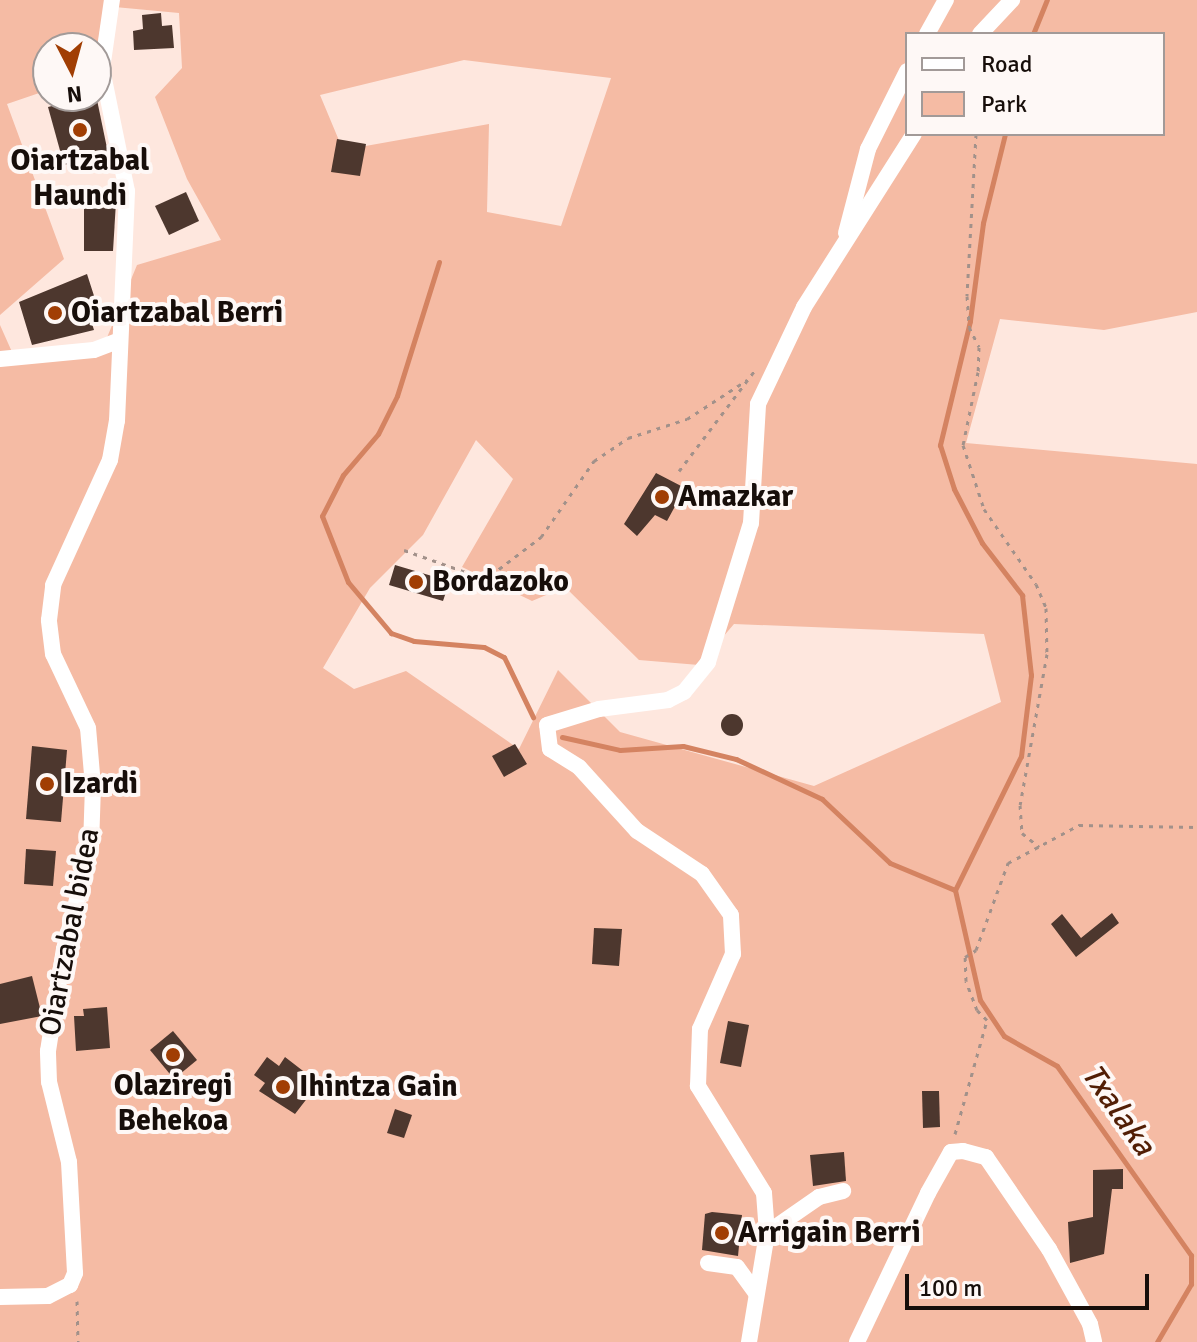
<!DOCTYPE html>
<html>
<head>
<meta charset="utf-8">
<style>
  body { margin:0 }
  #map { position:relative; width:1197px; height:1342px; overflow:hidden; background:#fee7de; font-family:Signika,sans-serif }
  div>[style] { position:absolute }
  .green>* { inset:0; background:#f5bba4 }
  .stream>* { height:5px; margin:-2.5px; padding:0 2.5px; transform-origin:2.5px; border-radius:2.5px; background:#d48361 }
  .building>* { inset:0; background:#4d372e }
  .round { border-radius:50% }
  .path>* { height:3px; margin-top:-1.5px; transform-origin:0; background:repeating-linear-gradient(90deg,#a2918a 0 4px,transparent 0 10px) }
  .minor>* { height:16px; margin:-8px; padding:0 8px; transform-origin:8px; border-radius:8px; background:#fff }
  .dots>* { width:22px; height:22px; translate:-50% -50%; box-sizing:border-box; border:4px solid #fef8f6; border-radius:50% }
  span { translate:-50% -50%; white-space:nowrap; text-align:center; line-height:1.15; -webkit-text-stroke:8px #fef8f6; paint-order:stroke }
  .poi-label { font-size:30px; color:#170e0a; font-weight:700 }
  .left { translate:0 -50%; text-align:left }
  .street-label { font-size:30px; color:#170e0a }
  .water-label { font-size:32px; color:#521e05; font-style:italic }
  .legend { position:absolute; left:905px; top:32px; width:260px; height:104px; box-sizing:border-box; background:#fef8f6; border:2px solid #a29a98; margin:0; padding:10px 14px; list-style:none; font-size:24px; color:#170e0a }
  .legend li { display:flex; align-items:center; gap:16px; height:40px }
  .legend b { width:40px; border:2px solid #a29a98 }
  .north { position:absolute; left:32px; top:32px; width:80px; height:80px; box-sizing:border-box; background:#fef8f6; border:2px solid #a29a98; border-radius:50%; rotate:174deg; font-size:22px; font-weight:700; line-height:32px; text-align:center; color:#170e0a }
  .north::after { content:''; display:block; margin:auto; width:28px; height:36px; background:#a13e04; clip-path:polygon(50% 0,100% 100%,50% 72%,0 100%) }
  .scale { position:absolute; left:905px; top:1274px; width:244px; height:36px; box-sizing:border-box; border:4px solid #170e0a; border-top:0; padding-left:10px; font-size:24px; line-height:28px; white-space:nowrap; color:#170e0a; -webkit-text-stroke:6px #fef8f6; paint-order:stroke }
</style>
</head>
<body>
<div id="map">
  <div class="green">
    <i style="clip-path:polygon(evenodd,0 0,1197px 0,1197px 312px,1104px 330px,1000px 319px,966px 443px,1197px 464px,1197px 1342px,0 1342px,0 325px,16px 361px,101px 352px,137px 265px,221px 240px,187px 179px,155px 97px,182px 68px,179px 13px,104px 6px,96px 55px,96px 48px,48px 48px,48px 90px,7px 104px,64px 259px,0 315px,0 0,907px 34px,1163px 34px,1163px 134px,907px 134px,907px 34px,0 0,464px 60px,611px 78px,561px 226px,487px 212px,489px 124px,343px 150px,320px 95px,464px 60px,0 0,476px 440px,513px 479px,462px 567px,532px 601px,565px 587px,639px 660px,699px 665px,734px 624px,984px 634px,1001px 702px,814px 786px,620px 732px,558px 670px,519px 749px,406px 671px,354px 689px,323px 668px,370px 588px,423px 535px,476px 440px)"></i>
  </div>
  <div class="stream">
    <i style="left:1033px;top:34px;width:37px;rotate:-68deg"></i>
    <i style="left:1005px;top:134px;width:92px;rotate:103.9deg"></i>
    <i style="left:983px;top:223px;width:99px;rotate:97.6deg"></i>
    <i style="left:970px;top:321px;width:128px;rotate:103.6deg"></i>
    <i style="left:940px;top:445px;width:46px;rotate:72.3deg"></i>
    <i style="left:954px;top:489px;width:61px;rotate:62.6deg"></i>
    <i style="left:982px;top:543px;width:66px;rotate:52.4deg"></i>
    <i style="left:1022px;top:595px;width:81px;rotate:83.6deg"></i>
    <i style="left:1031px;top:675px;width:82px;rotate:97deg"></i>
    <i style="left:1021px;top:756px;width:149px;rotate:116.2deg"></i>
    <i style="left:955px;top:890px;width:113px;rotate:77.2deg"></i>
    <i style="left:980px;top:1000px;width:43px;rotate:56.3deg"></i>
    <i style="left:1004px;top:1036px;width:61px;rotate:29.5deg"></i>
    <i style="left:1057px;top:1066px;width:232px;rotate:54.7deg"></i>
    <i style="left:1191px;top:1255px;width:29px;rotate:90deg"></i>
    <i style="left:1191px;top:1284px;width:67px;rotate:120.4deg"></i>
    <i style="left:439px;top:262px;width:140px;rotate:107.4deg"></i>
    <i style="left:397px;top:396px;width:42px;rotate:116.6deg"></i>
    <i style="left:378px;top:434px;width:54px;rotate:130.5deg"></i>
    <i style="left:343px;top:475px;width:46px;rotate:117.1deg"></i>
    <i style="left:322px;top:516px;width:71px;rotate:68.5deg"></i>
    <i style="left:348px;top:582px;width:67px;rotate:49.9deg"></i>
    <i style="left:391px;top:633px;width:24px;rotate:19deg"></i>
    <i style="left:414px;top:641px;width:70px;rotate:4.9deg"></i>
    <i style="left:484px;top:647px;width:22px;rotate:27deg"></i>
    <i style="left:504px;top:657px;width:67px;rotate:64.2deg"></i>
    <i style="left:562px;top:737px;width:59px;rotate:12.6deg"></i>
    <i style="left:620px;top:750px;width:63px;rotate:-3.6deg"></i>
    <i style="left:683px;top:746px;width:55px;rotate:13.8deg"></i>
    <i style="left:736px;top:759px;width:95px;rotate:24.9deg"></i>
    <i style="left:822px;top:799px;width:93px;rotate:43.3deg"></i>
    <i style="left:890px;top:863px;width:70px;rotate:22.6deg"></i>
  </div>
  <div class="building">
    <i style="clip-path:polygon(161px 13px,162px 26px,172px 25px,174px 48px,134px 50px,133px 31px,143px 29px,142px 15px)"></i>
    <i style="clip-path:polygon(96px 95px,108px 153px,64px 165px,48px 107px)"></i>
    <i style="clip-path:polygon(337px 139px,366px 144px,360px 176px,331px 172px)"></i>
    <i style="clip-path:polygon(186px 192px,199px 221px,169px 235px,155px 206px)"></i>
    <i style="clip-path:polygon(84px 202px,116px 202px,113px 251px,84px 251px)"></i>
    <i style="clip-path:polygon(87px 274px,96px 302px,87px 308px,94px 330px,32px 345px,19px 302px)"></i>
    <i style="clip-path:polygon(656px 473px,685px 488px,667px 521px,655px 515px,637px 536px,624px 524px)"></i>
    <i style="clip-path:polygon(395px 565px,442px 579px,440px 587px,447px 589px,443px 601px,389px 585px)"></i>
    <i class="round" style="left:721px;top:714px;width:22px;height:22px"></i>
    <i style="clip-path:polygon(515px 744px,527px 764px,504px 777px,492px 756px)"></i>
    <i style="clip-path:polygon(32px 746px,67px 750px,61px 822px,26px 819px)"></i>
    <i style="clip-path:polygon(26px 849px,56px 851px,53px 886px,24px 884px)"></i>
    <i style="clip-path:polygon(1112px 913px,1119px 923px,1076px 957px,1051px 924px,1062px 914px,1081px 938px)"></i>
    <i style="clip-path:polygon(594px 928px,622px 929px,619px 966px,592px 964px)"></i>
    <i style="clip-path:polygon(32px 976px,42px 1016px,0 1024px,0 984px)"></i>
    <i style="clip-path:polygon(107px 1007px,110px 1048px,76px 1051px,74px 1016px,84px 1016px,83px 1009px)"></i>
    <i style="clip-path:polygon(728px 1021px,749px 1025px,741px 1067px,720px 1063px)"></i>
    <i style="clip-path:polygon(173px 1031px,197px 1060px,174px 1079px,150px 1050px)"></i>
    <i style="clip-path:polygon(267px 1057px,279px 1066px,285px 1057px,307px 1074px,300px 1083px,312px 1092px,295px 1114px,259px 1091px,265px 1083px,254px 1075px)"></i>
    <i style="clip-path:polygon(922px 1091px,939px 1091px,940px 1127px,923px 1128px)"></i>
    <i style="clip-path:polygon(395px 1109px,412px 1115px,404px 1138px,387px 1133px)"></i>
    <i style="clip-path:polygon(844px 1152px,846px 1181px,813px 1186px,810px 1155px)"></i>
    <i style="clip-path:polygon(1123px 1169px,1123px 1189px,1112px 1189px,1104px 1254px,1070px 1263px,1068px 1222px,1093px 1217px,1093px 1170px)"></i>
    <i style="clip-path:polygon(712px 1212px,742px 1215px,738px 1256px,702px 1250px,705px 1214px)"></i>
  </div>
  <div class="path">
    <i style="left:976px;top:134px;width:162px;rotate:93.2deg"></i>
    <i style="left:967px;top:296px;width:31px;rotate:86deg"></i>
    <i style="left:969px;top:327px;width:22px;rotate:63deg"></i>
    <i style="left:979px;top:347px;width:25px;rotate:92deg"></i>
    <i style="left:978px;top:372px;width:75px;rotate:101.6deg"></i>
    <i style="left:963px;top:445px;width:67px;rotate:71.8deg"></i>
    <i style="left:984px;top:509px;width:91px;rotate:55.3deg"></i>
    <i style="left:1036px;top:584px;width:26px;rotate:67deg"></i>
    <i style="left:1046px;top:608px;width:46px;rotate:88.8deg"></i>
    <i style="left:1047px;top:654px;width:153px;rotate:100.1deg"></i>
    <i style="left:1020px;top:805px;width:28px;rotate:86deg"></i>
    <i style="left:1022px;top:833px;width:22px;rotate:39deg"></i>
    <i style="left:679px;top:471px;width:126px;rotate:-53deg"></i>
    <i style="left:404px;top:550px;width:77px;rotate:19.6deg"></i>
    <i style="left:477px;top:576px;width:14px;rotate:-4deg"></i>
    <i style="left:491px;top:575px;width:63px;rotate:-37.2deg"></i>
    <i style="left:541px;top:537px;width:93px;rotate:-55.1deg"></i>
    <i style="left:594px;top:461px;width:41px;rotate:-34.1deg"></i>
    <i style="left:628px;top:438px;width:62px;rotate:-17.9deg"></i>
    <i style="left:687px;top:419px;width:72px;rotate:-33deg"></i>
    <i style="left:955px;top:1134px;width:118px;rotate:-74.3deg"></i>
    <i style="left:987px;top:1020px;width:14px;rotate:-135deg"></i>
    <i style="left:977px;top:1010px;width:31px;rotate:-111deg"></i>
    <i style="left:966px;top:981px;width:24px;rotate:-92deg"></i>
    <i style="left:965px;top:957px;width:13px;rotate:-32deg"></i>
    <i style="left:976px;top:950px;width:93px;rotate:-69.8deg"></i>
    <i style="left:1008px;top:863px;width:81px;rotate:-28.2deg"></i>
    <i style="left:1079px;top:825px;width:118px;rotate:1deg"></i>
    <i style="left:77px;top:1301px;width:41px;rotate:88.6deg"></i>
  </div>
  <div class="minor">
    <i style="left:927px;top:34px;width:39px;rotate:-61deg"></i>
    <i style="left:980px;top:34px;width:47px;rotate:-46.7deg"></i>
    <i style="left:846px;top:233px;width:87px;rotate:-75.3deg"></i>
    <i style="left:868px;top:149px;width:87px;rotate:-63.4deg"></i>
    <i style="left:0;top:359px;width:94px;rotate:-5.5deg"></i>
    <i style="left:94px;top:350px;width:26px;rotate:-21deg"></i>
    <i style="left:767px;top:1233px;width:63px;rotate:-34.7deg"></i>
    <i style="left:819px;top:1197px;width:25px;rotate:-14deg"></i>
    <i style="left:708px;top:1263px;width:29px;rotate:8deg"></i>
    <i style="left:737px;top:1267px;width:32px;rotate:54deg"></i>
    <i style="left:0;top:1297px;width:48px;rotate:-1.2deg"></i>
    <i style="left:48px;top:1296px;width:25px;rotate:-27deg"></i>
    <i style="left:70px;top:1285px;width:13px;rotate:-67deg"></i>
    <i style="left:75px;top:1273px;width:111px;rotate:-93.1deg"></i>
    <i style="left:69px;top:1162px;width:82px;rotate:-104deg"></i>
    <i style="left:49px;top:1082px;width:31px;rotate:-92deg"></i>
    <i style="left:48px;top:1051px;width:103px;rotate:-81.1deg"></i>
    <i style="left:64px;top:949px;width:106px;rotate:-75.3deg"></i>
    <i style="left:91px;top:846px;width:60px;rotate:-88.1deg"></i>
    <i style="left:93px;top:786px;width:58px;rotate:-94.9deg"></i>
    <i style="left:88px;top:728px;width:82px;rotate:-115.3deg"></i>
    <i style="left:53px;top:654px;width:34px;rotate:-97deg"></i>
    <i style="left:49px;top:620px;width:35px;rotate:-83deg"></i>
    <i style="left:53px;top:585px;width:137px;rotate:-65.5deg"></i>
    <i style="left:110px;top:460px;width:40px;rotate:-80deg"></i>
    <i style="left:117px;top:421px;width:230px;rotate:-87.5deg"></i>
    <i style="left:127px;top:191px;width:125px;rotate:-101.6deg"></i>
    <i style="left:102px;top:69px;width:70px;rotate:-81.8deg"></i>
    <i style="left:749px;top:1342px;width:110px;rotate:-80.6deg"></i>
    <i style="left:767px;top:1233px;width:40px;rotate:-94.3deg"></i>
    <i style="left:764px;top:1193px;width:126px;rotate:-121.7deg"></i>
    <i style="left:698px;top:1086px;width:57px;rotate:-88deg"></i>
    <i style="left:700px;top:1029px;width:82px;rotate:-66.3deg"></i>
    <i style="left:733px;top:954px;width:39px;rotate:-93deg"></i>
    <i style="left:731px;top:915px;width:50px;rotate:-125.3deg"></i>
    <i style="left:702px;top:874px;width:78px;rotate:-146.5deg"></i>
    <i style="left:637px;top:831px;width:86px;rotate:-132.2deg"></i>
    <i style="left:579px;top:767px;width:34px;rotate:-148deg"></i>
    <i style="left:550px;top:749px;width:24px;rotate:-97deg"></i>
    <i style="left:547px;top:725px;width:54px;rotate:-17.1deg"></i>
    <i style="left:599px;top:709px;width:70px;rotate:-7.4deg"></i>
    <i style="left:668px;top:700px;width:18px;rotate:-27deg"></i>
    <i style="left:684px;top:692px;width:38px;rotate:-51deg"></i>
    <i style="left:708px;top:662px;width:145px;rotate:-72.8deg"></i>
    <i style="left:751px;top:523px;width:119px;rotate:-86.6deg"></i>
    <i style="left:758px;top:404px;width:107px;rotate:-64.6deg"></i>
    <i style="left:804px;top:307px;width:205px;rotate:-57.6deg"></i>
    <i style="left:857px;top:1342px;width:165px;rotate:-64.5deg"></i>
    <i style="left:928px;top:1193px;width:47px;rotate:-60.7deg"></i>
    <i style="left:951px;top:1152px;width:12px;rotate:-5deg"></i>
    <i style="left:963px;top:1151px;width:24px;rotate:15deg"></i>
    <i style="left:986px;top:1157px;width:112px;rotate:55.6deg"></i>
    <i style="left:1049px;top:1249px;width:85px;rotate:61.3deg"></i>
    <i style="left:1090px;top:1324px;width:18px;rotate:77deg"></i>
  </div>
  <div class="dots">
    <i style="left:80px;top:130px;background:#a13e04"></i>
    <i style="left:55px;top:313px;background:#a13e04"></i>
    <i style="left:662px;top:497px;background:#a13e04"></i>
    <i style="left:416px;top:582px;background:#a13e04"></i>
    <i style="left:47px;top:784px;background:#a13e04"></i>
    <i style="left:173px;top:1055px;background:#a13e04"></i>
    <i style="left:283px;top:1087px;background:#a13e04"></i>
    <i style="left:722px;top:1233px;background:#a13e04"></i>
  </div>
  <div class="poi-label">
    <span style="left:80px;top:178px">Oiartzabal<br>Haundi</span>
    <span class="left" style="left:71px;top:313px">Oiartzabal Berri</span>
    <span class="left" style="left:678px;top:497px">Amazkar</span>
    <span class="left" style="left:432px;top:582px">Bordazoko</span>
    <span class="left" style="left:63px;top:784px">Izardi</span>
    <span style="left:173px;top:1103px">Olaziregi<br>Behekoa</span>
    <span class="left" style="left:299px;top:1087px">Ihintza Gain</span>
    <span class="left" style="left:738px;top:1233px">Arrigain Berri</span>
  </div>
  <div class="street-label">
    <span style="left:70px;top:932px;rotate:-79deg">Oiartzabal bidea</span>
  </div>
  <div class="water-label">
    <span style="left:1118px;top:1110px;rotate:55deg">Txalaka</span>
  </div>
  <ul class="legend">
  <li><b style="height:10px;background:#fff"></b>Road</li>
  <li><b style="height:22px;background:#f5bba4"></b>Park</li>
  </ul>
  <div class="north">N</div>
  <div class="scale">100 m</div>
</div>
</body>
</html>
